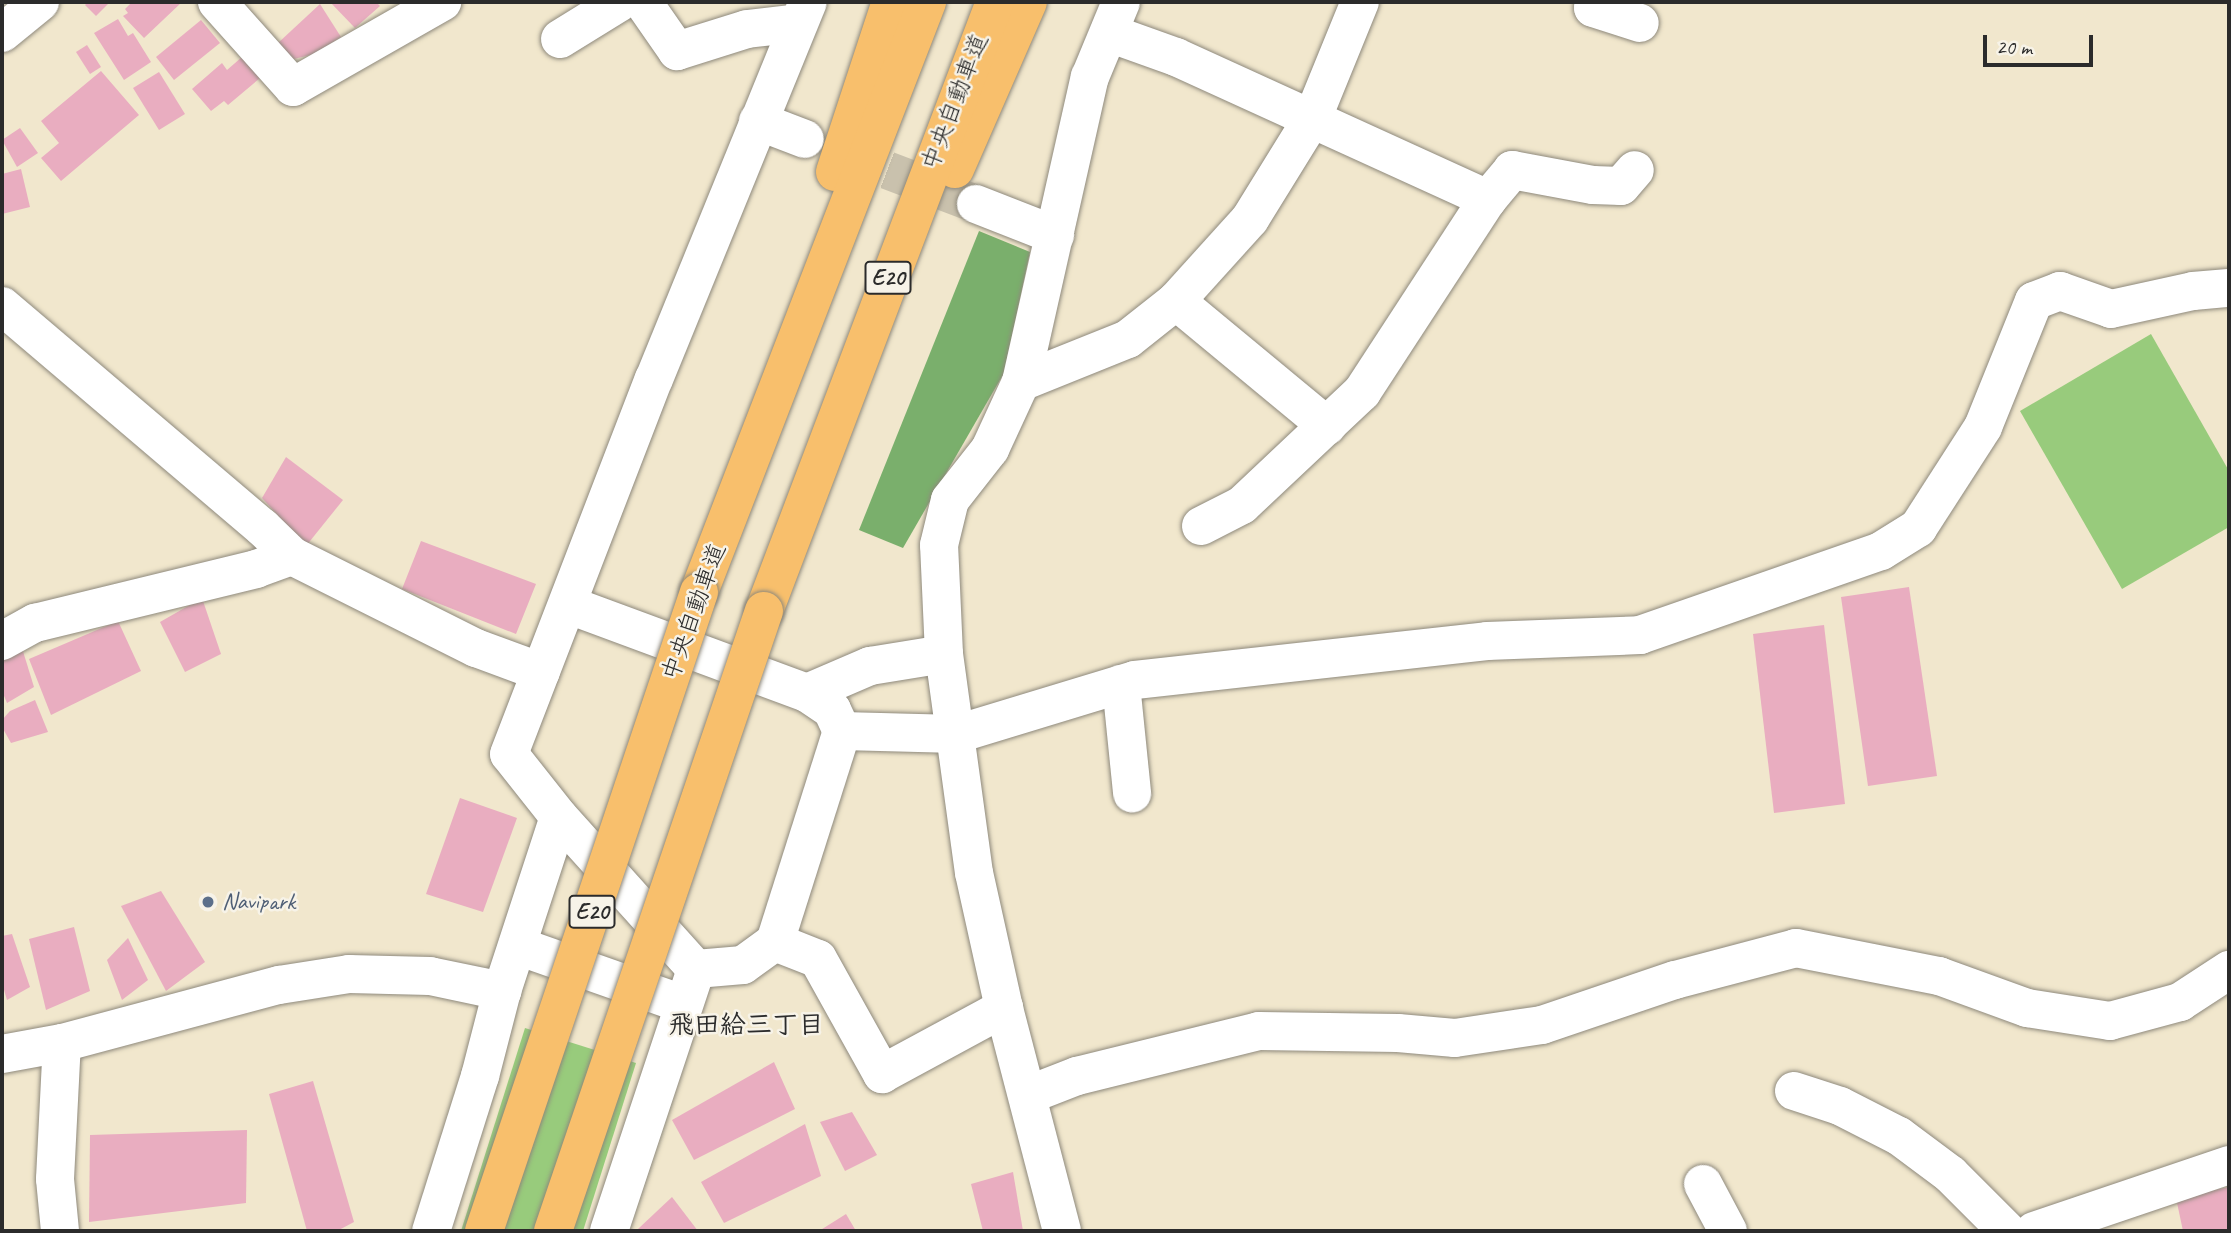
<!DOCTYPE html>
<html>
<head>
<meta charset="utf-8">
<style>
  body { margin:0 }
  #map { position:relative; width:2231px; height:1233px; overflow:hidden; background:#f1e7cd; font-family:Caveat,"Klee One",sans-serif }
  div>[style] { position:absolute }
  .green>* { inset:0; background:#98cb7c }
  .forest>* { inset:0; background:#7aaf6c }
  .building>* { inset:0; background:#e9adc0 }
  .minor-tunnel>* { height:38px; margin-top:-19px; transform-origin:0; background:repeating-linear-gradient(90deg,#c9c1ad 0 38px,transparent 0 57px) }
  .roads { filter:drop-shadow(0 0 2px #8e897c) drop-shadow(0 0 2px #8e897c) }
  .minor>* { height:38px; margin:-19px; padding:0 19px; transform-origin:19px; border-radius:19px; background:#fff }
  .highway>* { height:38px; margin:-19px; padding:0 19px; transform-origin:19px; border-radius:19px; background:#f8bf6c }
  .bridges { filter:drop-shadow(0 0 2px #8e897c) drop-shadow(0 0 2px #8e897c) }
  .highway-bridge>* { height:38px; margin:-19px; padding:0 19px; transform-origin:19px; border-radius:19px; background:#f8bf6c }
  .dots>* { width:19px; height:19px; translate:-50% -50%; box-sizing:border-box; border:4px solid #f7f3e8; border-radius:50% }
  span { translate:-50% -50%; white-space:nowrap; text-align:center; line-height:1.15; -webkit-text-stroke:5px #f7f3e8; paint-order:stroke }
  .shield-label span { padding:2px 5px; background:#f7f3e8; border:2px solid; border-radius:5px; -webkit-text-stroke-width:0 }
  .shield-label { font-size:23px; color:#2b2b2b; font-weight:700 }
  .street-label { font-size:24px; color:#2b2b2b }
  .service-label { font-size:24px; color:#4e5e75 }
  .left { translate:0 -50%; text-align:left }
  .neighbourhood-label { font-size:26px; color:#2b2b2b; font-weight:700 }
  .frame { position:absolute; inset:0; border:4px solid #2b2b2b; pointer-events:none }
  .scale { position:absolute; left:1983px; top:35px; width:110px; height:32px; box-sizing:border-box; border:4px solid #2b2b2b; border-top:0; padding-left:9px; font-size:21px; line-height:24px; white-space:nowrap; color:#2b2b2b; -webkit-text-stroke:5px #f7f3e8; paint-order:stroke }
</style>
</head>
<body>
<div id="map">
  <div class="green">
    <i style="clip-path:polygon(2151px 334px,2229px 471px,2229px 527px,2122px 589px,2020px 411px)"></i>
    <i style="clip-path:polygon(525px 1028px,636px 1063px,583px 1231px,461px 1231px)"></i>
  </div>
  <div class="forest">
    <i style="clip-path:polygon(979px 231px,1030px 252px,1004px 373px,903px 548px,859px 530px)"></i>
  </div>
  <div class="building">
    <i style="clip-path:polygon(88px 2px,110px 2px,96px 16px,85px 5px)"></i>
    <i style="clip-path:polygon(132px 2px,182px 2px,144px 38px,123px 16px,128px 13px,125px 9px)"></i>
    <i style="clip-path:polygon(330px 2px,376px 2px,380px 6px,355px 28px)"></i>
    <i style="clip-path:polygon(320px 4px,341px 37px,314px 54px,290px 60px,278px 43px)"></i>
    <i style="clip-path:polygon(118px 19px,128px 36px,133px 33px,151px 62px,124px 80px,94px 33px)"></i>
    <i style="clip-path:polygon(201px 20px,220px 43px,174px 80px,156px 57px)"></i>
    <i style="clip-path:polygon(87px 45px,101px 67px,90px 74px,76px 52px)"></i>
    <i style="clip-path:polygon(242px 57px,260px 78px,228px 105px,224px 101px,211px 111px,192px 89px,222px 63px,227px 70px)"></i>
    <i style="clip-path:polygon(101px 71px,139px 115px,61px 181px,41px 158px,59px 143px,41px 121px)"></i>
    <i style="clip-path:polygon(159px 72px,185px 114px,159px 130px,133px 88px)"></i>
    <i style="clip-path:polygon(20px 128px,38px 153px,17px 167px,2px 140px)"></i>
    <i style="clip-path:polygon(21px 169px,30px 207px,2px 214px,2px 174px)"></i>
    <i style="clip-path:polygon(286px 457px,343px 500px,306px 546px,262px 498px)"></i>
    <i style="clip-path:polygon(421px 541px,536px 584px,516px 634px,402px 589px)"></i>
    <i style="clip-path:polygon(1909px 587px,1937px 776px,1868px 786px,1841px 597px)"></i>
    <i style="clip-path:polygon(202px 598px,221px 654px,185px 672px,160px 622px)"></i>
    <i style="clip-path:polygon(118px 621px,141px 671px,51px 715px,29px 659px)"></i>
    <i style="clip-path:polygon(1824px 625px,1845px 804px,1774px 813px,1753px 634px)"></i>
    <i style="clip-path:polygon(22px 648px,34px 687px,7px 703px,2px 691px,2px 658px)"></i>
    <i style="clip-path:polygon(35px 700px,48px 732px,11px 743px,2px 727px,2px 720px,10px 711px)"></i>
    <i style="clip-path:polygon(460px 798px,517px 818px,483px 912px,426px 894px)"></i>
    <i style="clip-path:polygon(161px 891px,205px 962px,166px 991px,121px 906px)"></i>
    <i style="clip-path:polygon(74px 927px,90px 991px,46px 1010px,29px 939px)"></i>
    <i style="clip-path:polygon(12px 934px,30px 987px,7px 1000px,2px 983px,2px 936px)"></i>
    <i style="clip-path:polygon(128px 938px,148px 980px,122px 1000px,107px 960px)"></i>
    <i style="clip-path:polygon(774px 1062px,795px 1109px,694px 1160px,672px 1120px)"></i>
    <i style="clip-path:polygon(313px 1081px,354px 1222px,337px 1231px,307px 1231px,269px 1094px)"></i>
    <i style="clip-path:polygon(852px 1112px,877px 1155px,845px 1171px,820px 1122px)"></i>
    <i style="clip-path:polygon(805px 1124px,821px 1176px,724px 1223px,701px 1182px)"></i>
    <i style="clip-path:polygon(247px 1130px,246px 1203px,89px 1222px,90px 1135px)"></i>
    <i style="clip-path:polygon(1013px 1172px,1023px 1231px,983px 1231px,971px 1184px)"></i>
    <i style="clip-path:polygon(2229px 1187px,2229px 1231px,2183px 1231px,2176px 1198px)"></i>
    <i style="clip-path:polygon(672px 1197px,698px 1231px,638px 1229px)"></i>
    <i style="clip-path:polygon(846px 1214px,856px 1231px,819px 1231px)"></i>
  </div>
  <div class="minor-tunnel">
    <i style="left:834px;top:150px;width:152px;rotate:20.8deg"></i>
  </div>
  <div class="roads">
    <div class="minor">
      <i style="left:217px;top:2px;width:114px;rotate:48.2deg"></i>
      <i style="left:293px;top:87px;width:172px;rotate:-29.7deg"></i>
      <i style="left:643px;top:2px;width:60px;rotate:55.2deg"></i>
      <i style="left:677px;top:51px;width:73px;rotate:-17.4deg"></i>
      <i style="left:747px;top:29px;width:52px;rotate:-6.6deg"></i>
      <i style="left:1595px;top:2px;width:6px;rotate:108deg"></i>
      <i style="left:1593px;top:8px;width:49px;rotate:17.7deg"></i>
      <i style="left:2px;top:33px;width:49px;rotate:-39.2deg"></i>
      <i style="left:1109px;top:33px;width:71px;rotate:19.7deg"></i>
      <i style="left:1176px;top:57px;width:343px;rotate:24.5deg"></i>
      <i style="left:1488px;top:199px;width:38px;rotate:-50deg"></i>
      <i style="left:1512px;top:170px;width:82px;rotate:10.5deg"></i>
      <i style="left:1593px;top:185px;width:28px;rotate:2deg"></i>
      <i style="left:1621px;top:186px;width:21px;rotate:-49deg"></i>
      <i style="left:560px;top:39px;width:70px;rotate:-31.7deg"></i>
      <i style="left:758px;top:121px;width:50px;rotate:21deg"></i>
      <i style="left:976px;top:204px;width:85px;rotate:21.4deg"></i>
      <i style="left:1176px;top:301px;width:196px;rotate:39.6deg"></i>
      <i style="left:2px;top:306px;width:341px;rotate:40.4deg"></i>
      <i style="left:262px;top:527px;width:42px;rotate:44deg"></i>
      <i style="left:292px;top:556px;width:206px;rotate:26.6deg"></i>
      <i style="left:476px;top:648px;width:69px;rotate:20.3deg"></i>
      <i style="left:1021px;top:382px;width:115px;rotate:-21.9deg"></i>
      <i style="left:1128px;top:339px;width:61px;rotate:-38.4deg"></i>
      <i style="left:1176px;top:301px;width:110px;rotate:-47.9deg"></i>
      <i style="left:1250px;top:219px;width:120px;rotate:-58.3deg"></i>
      <i style="left:1313px;top:117px;width:124px;rotate:-67.8deg"></i>
      <i style="left:1201px;top:526px;width:46px;rotate:-27.1deg"></i>
      <i style="left:1242px;top:505px;width:165px;rotate:-43.3deg"></i>
      <i style="left:1362px;top:392px;width:230px;rotate:-56.9deg"></i>
      <i style="left:569px;top:605px;width:254px;rotate:20.3deg"></i>
      <i style="left:807px;top:693px;width:30px;rotate:34deg"></i>
      <i style="left:832px;top:710px;width:23px;rotate:65deg"></i>
      <i style="left:842px;top:731px;width:115px;rotate:1.5deg"></i>
      <i style="left:957px;top:734px;width:186px;rotate:-16.9deg"></i>
      <i style="left:1135px;top:680px;width:354px;rotate:-6.3deg"></i>
      <i style="left:1487px;top:641px;width:153px;rotate:-2.2deg"></i>
      <i style="left:1640px;top:635px;width:255px;rotate:-19.2deg"></i>
      <i style="left:1881px;top:551px;width:44px;rotate:-31.9deg"></i>
      <i style="left:1918px;top:528px;width:120px;rotate:-57.2deg"></i>
      <i style="left:1983px;top:427px;width:136px;rotate:-68deg"></i>
      <i style="left:2034px;top:301px;width:28px;rotate:-21deg"></i>
      <i style="left:2060px;top:291px;width:54px;rotate:19.4deg"></i>
      <i style="left:2111px;top:309px;width:84px;rotate:-12.4deg"></i>
      <i style="left:2193px;top:291px;width:36px;rotate:-5deg"></i>
      <i style="left:2px;top:641px;width:38px;rotate:-29deg"></i>
      <i style="left:35px;top:623px;width:228px;rotate:-13.7deg"></i>
      <i style="left:256px;top:569px;width:38px;rotate:-20deg"></i>
      <i style="left:1121px;top:684px;width:110px;rotate:84.2deg"></i>
      <i style="left:807px;top:693px;width:69px;rotate:-23.2deg"></i>
      <i style="left:870px;top:666px;width:75px;rotate:-9.2deg"></i>
      <i style="left:559px;top:817px;width:205px;rotate:48deg"></i>
      <i style="left:775px;top:942px;width:221px;rotate:-72.4deg"></i>
      <i style="left:518px;top:946px;width:175px;rotate:19.4deg"></i>
      <i style="left:502px;top:991px;width:183px;rotate:-71.9deg"></i>
      <i style="left:559px;top:817px;width:80px;rotate:-128.4deg"></i>
      <i style="left:509px;top:754px;width:402px;rotate:-68.9deg"></i>
      <i style="left:654px;top:379px;width:407px;rotate:-67.8deg"></i>
      <i style="left:2px;top:1054px;width:61px;rotate:-10.4deg"></i>
      <i style="left:62px;top:1043px;width:225px;rotate:-15deg"></i>
      <i style="left:279px;top:985px;width:71px;rotate:-8.9deg"></i>
      <i style="left:349px;top:974px;width:81px;rotate:1.4deg"></i>
      <i style="left:430px;top:976px;width:74px;rotate:11.8deg"></i>
      <i style="left:502px;top:991px;width:88px;rotate:104.5deg"></i>
      <i style="left:480px;top:1076px;width:163px;rotate:107.5deg"></i>
      <i style="left:1794px;top:1091px;width:48px;rotate:18.1deg"></i>
      <i style="left:1840px;top:1106px;width:66px;rotate:27deg"></i>
      <i style="left:1899px;top:1136px;width:64px;rotate:36.7deg"></i>
      <i style="left:1950px;top:1174px;width:81px;rotate:45deg"></i>
      <i style="left:1028px;top:1095px;width:53px;rotate:-21.2deg"></i>
      <i style="left:1077px;top:1076px;width:187px;rotate:-13.9deg"></i>
      <i style="left:1259px;top:1031px;width:139px;rotate:0.8deg"></i>
      <i style="left:1398px;top:1033px;width:57px;rotate:5deg"></i>
      <i style="left:1455px;top:1038px;width:88px;rotate:-8.5deg"></i>
      <i style="left:1542px;top:1025px;width:140px;rotate:-18.7deg"></i>
      <i style="left:1675px;top:980px;width:125px;rotate:-14.8deg"></i>
      <i style="left:1796px;top:948px;width:146px;rotate:11.1deg"></i>
      <i style="left:1939px;top:976px;width:94px;rotate:20deg"></i>
      <i style="left:2027px;top:1008px;width:84px;rotate:8.9deg"></i>
      <i style="left:2110px;top:1021px;width:73px;rotate:-15.2deg"></i>
      <i style="left:2180px;top:1002px;width:59px;rotate:-33.1deg"></i>
      <i style="left:1703px;top:1184px;width:53px;rotate:62deg"></i>
      <i style="left:60px;top:1231px;width:52px;rotate:-95.5deg"></i>
      <i style="left:55px;top:1179px;width:136px;rotate:-87.1deg"></i>
      <i style="left:609px;top:1231px;width:276px;rotate:-71.6deg"></i>
      <i style="left:696px;top:969px;width:47px;rotate:-4.9deg"></i>
      <i style="left:743px;top:965px;width:39px;rotate:-36deg"></i>
      <i style="left:775px;top:942px;width:46px;rotate:21.6deg"></i>
      <i style="left:818px;top:959px;width:132px;rotate:60.9deg"></i>
      <i style="left:882px;top:1074px;width:139px;rotate:-28.4deg"></i>
      <i style="left:1062px;top:1231px;width:230px;rotate:-104.6deg"></i>
      <i style="left:1004px;top:1008px;width:138px;rotate:-102.5deg"></i>
      <i style="left:974px;top:873px;width:221px;rotate:-97.8deg"></i>
      <i style="left:944px;top:654px;width:109px;rotate:-92.6deg"></i>
      <i style="left:939px;top:545px;width:46px;rotate:-76.3deg"></i>
      <i style="left:950px;top:500px;width:65px;rotate:-51.9deg"></i>
      <i style="left:990px;top:449px;width:74px;rotate:-65.2deg"></i>
      <i style="left:1021px;top:382px;width:313px;rotate:-77.3deg"></i>
      <i style="left:1090px;top:77px;width:81px;rotate:-67.5deg"></i>
      <i style="left:2034px;top:1231px;width:206px;rotate:-18.7deg"></i>
    </div>
    <div class="highway">
      <i style="left:955px;top:169px;width:182px;rotate:-66.4deg"></i>
      <i style="left:835px;top:172px;width:179px;rotate:-71.8deg"></i>
      <i style="left:699px;top:592px;width:633px;rotate:-68.87deg"></i>
      <i style="left:764px;top:611px;width:651px;rotate:-69.23deg"></i>
    </div>
  </div>
  <div class="bridges">
    <div class="highway-bridge">
      <i style="left:484px;top:1231px;width:674px;rotate:-71.4deg"></i>
      <i style="left:553px;top:1231px;width:655px;rotate:-71.21deg"></i>
    </div>
  </div>
  <div class="dots">
    <i style="left:208px;top:902px;background:#5c6f8a"></i>
  </div>
  <div class="shield-label">
    <span style="left:888px;top:278px">E20</span>
    <span style="left:592px;top:912px">E20</span>
  </div>
  <div class="street-label">
    <span style="left:955px;top:102px;rotate:-69deg">中央自動車道</span>
    <span style="left:694px;top:612px;rotate:-70deg">中央自動車道</span>
  </div>
  <div class="service-label">
    <span class="left" style="left:222px;top:902px">Navipark</span>
  </div>
  <div class="neighbourhood-label">
    <span style="left:746px;top:1025px">飛田給三丁目</span>
  </div>
  <div class="frame"></div>
  <div class="scale">20 m</div>
</div>
</body>
</html>
